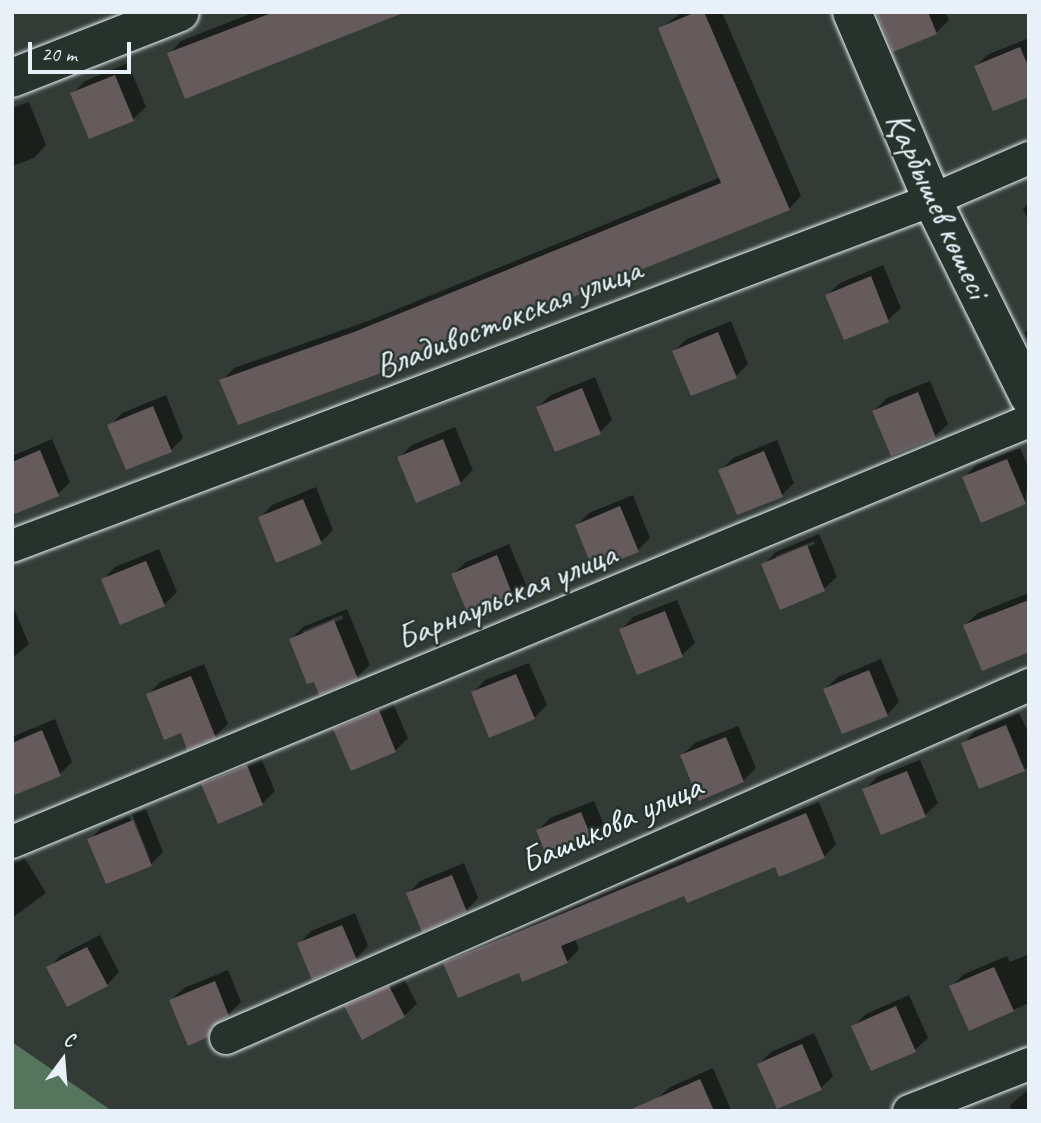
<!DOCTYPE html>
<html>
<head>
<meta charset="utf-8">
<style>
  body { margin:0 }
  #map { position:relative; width:1041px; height:1123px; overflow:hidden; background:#333b36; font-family:Caveat,sans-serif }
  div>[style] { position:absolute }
  .green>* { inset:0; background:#56755d }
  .shadow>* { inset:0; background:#0007 }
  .building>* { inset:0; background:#655a5c }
  .roads { filter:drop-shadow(0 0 2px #e8f1f8) drop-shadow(0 0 2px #e8f1f8) }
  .minor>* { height:32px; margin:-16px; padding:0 16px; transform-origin:16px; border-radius:16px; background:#26332d }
  .secondary>* { height:38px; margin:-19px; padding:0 19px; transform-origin:19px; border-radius:19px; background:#26332d }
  span { translate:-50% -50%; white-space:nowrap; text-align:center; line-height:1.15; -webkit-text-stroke:5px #26332d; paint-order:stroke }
  .street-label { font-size:35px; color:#e8f1f8 }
  .frame { position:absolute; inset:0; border:14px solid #e8f1f8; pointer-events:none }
  .north { position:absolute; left:28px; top:1025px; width:70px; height:70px; -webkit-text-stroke:5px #26332d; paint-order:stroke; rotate:16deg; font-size:19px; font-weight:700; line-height:28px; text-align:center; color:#e8f1f8 }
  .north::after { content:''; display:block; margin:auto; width:24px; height:32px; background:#e8f1f8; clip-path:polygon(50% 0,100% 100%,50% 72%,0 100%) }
  .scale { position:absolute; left:28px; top:42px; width:103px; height:32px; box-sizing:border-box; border:4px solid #e8f1f8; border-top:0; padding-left:9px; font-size:21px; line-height:24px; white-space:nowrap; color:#e8f1f8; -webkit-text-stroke:5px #26332d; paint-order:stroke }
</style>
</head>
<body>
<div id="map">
  <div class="green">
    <i style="clip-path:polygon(12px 1042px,112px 1111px,12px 1111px)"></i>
  </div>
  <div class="shadow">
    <i style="clip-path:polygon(255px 12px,399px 12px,169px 54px,181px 41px)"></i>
    <i style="clip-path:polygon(682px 12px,722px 12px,801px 196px,789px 209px,222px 381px,234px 368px,368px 321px,721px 177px,660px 29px)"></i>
    <i style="clip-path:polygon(878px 12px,945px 12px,949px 20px,936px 33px)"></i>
    <i style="clip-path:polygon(1029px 38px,1029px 95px,976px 66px,989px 54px)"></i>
    <i style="clip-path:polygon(128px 63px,146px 107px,133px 119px,72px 94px,85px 81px)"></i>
    <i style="clip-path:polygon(29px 102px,46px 145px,34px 158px,12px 166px,12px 108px)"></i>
    <i style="clip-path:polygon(1029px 203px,1029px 222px,1023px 209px)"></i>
    <i style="clip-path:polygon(883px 265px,901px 308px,888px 320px,845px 338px,827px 295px,840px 283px)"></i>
    <i style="clip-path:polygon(731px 321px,748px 364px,736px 376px,674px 351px,687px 339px)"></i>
    <i style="clip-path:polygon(1029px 329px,1029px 342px,1024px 333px)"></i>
    <i style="clip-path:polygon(595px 377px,612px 420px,600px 432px,538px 407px,551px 395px)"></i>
    <i style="clip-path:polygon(930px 381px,948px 424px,935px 436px,874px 411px,887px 398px)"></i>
    <i style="clip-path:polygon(166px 395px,183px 438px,171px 450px,110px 426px,122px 413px)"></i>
    <i style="clip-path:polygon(455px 427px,473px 470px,460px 483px,417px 501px,399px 458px,412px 445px)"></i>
    <i style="clip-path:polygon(52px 439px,70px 482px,58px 494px,12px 509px,12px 456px)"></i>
    <i style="clip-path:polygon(777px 440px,794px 483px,782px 495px,721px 470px,733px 458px)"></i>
    <i style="clip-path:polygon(1020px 448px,1029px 469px,1025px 503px,964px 478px,976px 465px)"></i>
    <i style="clip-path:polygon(316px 487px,333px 530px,321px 542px,260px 518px,272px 505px)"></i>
    <i style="clip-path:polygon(633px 495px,650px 538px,638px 550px,577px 525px,589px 513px)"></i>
    <i style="clip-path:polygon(evenodd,819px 534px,837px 577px,824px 589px,763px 565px,776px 552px,819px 534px,814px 541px,815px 544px,776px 560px,776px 556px,814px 541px)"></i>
    <i style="clip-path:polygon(509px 544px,527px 587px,514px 599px,453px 574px,466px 562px)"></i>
    <i style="clip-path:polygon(159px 549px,177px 592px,164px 605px,103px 580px,115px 567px)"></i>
    <i style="clip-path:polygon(1029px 593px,1029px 651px,965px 625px,978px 613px)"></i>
    <i style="clip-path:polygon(677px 600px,695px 643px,682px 655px,621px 630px,633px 617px)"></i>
    <i style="clip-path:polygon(12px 604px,29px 644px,12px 658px)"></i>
    <i style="clip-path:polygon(evenodd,347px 609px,370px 665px,357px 677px,291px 639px,303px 627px,347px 609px,342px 615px,343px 619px,303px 635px,303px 631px,342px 615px)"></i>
    <i style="clip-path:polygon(881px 659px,899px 702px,887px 715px,825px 689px,838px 677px)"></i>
    <i style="clip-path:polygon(529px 663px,547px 705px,534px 718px,473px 693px,485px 680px)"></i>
    <i style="clip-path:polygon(204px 664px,228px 724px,215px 736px,188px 747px,182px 731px,148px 695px,160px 682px)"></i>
    <i style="clip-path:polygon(391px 699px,408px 738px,395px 751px,335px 729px,348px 717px)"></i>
    <i style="clip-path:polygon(1019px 713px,1029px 734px,1029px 767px,980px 786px,963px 744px,975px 731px)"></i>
    <i style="clip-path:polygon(55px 719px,72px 762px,60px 774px,12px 782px,12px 737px)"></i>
    <i style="clip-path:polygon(738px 726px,756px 768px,743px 781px,682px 755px,695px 743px)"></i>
    <i style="clip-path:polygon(259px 753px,275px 791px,262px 804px,203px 784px,216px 771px)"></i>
    <i style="clip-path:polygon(920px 760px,938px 803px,925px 815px,882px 833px,864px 790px,877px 777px)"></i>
    <i style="clip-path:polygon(594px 801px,606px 830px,593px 842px,550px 860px,538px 831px,550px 818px)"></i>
    <i style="clip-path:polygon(819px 802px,836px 844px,824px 857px,776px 865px,685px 893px,575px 939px,579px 949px,567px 962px,520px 970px,445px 963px,458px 950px)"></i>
    <i style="clip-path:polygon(146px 809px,163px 852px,151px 864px,90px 839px,102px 827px,129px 816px,151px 861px,132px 814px)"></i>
    <i style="clip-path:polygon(23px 855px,46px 893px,12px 918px,12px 861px)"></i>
    <i style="clip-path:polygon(464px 863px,478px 898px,466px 911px,408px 894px,420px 881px)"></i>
    <i style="clip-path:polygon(355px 913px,368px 946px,356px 959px,299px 944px,311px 931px)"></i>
    <i style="clip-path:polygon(100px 935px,119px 972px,107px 985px,49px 968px,61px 955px)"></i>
    <i style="clip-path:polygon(1029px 954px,1029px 1003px,969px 1029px,951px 987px,964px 974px,1007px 956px,1010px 962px)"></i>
    <i style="clip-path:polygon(228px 970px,241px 1002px,207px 1036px,171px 1000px,184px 988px)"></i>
    <i style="clip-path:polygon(402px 975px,417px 1004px,404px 1016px,346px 1007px,358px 994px)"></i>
    <i style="clip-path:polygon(909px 995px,928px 1038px,915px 1050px,853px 1027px,866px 1014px)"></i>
    <i style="clip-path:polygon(814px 1033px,833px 1076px,821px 1088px,759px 1064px,771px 1052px)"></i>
    <i style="clip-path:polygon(713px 1068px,731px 1110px,662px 1111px,657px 1099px,670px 1087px)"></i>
    <i style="clip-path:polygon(1029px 1089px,1029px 1111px,1012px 1111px,1010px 1105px)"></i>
  </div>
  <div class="building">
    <i style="clip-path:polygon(274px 12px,402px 12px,403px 13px,185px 99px,167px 53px)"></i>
    <i style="clip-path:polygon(696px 12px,704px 12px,790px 210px,403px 365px,238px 425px,219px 380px,354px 332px,721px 183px,658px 28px)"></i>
    <i style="clip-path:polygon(876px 12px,928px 12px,937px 34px,893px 52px)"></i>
    <i style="clip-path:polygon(1020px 47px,1029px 68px,1029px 97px,993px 111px,974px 66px)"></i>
    <i style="clip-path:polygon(115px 75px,134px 121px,89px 139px,70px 93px)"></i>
    <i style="clip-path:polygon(871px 276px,889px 322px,844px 340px,825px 295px)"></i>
    <i style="clip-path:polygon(718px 332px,737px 378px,691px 396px,672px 351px)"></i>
    <i style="clip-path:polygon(582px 388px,601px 434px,555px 452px,536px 407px)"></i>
    <i style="clip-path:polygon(918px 392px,936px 438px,891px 456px,872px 411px)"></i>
    <i style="clip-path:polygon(153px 406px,172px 452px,126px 470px,107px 425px)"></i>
    <i style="clip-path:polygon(443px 439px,461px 484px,416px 503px,397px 457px)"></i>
    <i style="clip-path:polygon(40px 450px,59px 496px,12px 515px,12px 462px)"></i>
    <i style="clip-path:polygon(764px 451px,783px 497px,737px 515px,718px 470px)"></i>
    <i style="clip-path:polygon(1007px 459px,1026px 504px,981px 523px,962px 477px)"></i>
    <i style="clip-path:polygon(303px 499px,322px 544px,276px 563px,258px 517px)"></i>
    <i style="clip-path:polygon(620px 506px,639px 552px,593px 570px,575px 525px)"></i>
    <i style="clip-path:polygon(807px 545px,825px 591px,780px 610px,761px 564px)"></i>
    <i style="clip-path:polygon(497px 555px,515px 601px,470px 619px,451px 574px)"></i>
    <i style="clip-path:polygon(146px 561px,165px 606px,120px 625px,101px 579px)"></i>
    <i style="clip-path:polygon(1029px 600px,1029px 652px,982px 671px,963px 625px)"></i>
    <i style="clip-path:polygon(665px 611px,683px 657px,637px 675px,619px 629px)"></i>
    <i style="clip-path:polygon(334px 620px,358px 679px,319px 695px,314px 682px,307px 684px,289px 639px)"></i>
    <i style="clip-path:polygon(869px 670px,888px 716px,842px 734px,823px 689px)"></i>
    <i style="clip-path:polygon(516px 674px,535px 719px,489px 738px,471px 692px)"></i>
    <i style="clip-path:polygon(191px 676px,216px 738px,187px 750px,181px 733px,164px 740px,146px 694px)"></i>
    <i style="clip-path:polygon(379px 710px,396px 752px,351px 771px,333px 729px)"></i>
    <i style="clip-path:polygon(1006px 725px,1025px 771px,979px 789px,961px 743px)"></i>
    <i style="clip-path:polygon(42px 730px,61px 776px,12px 796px,12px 743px)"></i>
    <i style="clip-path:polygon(726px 737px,744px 782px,699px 801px,680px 755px)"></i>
    <i style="clip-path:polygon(247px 765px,263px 805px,218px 824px,201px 784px)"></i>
    <i style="clip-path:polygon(907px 771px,926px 817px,881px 835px,862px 789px)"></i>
    <i style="clip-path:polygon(581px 812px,594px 844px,549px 862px,536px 830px)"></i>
    <i style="clip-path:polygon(806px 813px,825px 858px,779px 877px,775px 867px,687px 903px,684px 896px,561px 946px,568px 963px,522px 982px,519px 973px,458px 998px,443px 963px)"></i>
    <i style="clip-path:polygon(133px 820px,152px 866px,106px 884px,87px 839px)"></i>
    <i style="clip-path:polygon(452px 875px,467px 912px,422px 932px,406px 893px)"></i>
    <i style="clip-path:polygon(342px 925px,357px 960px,312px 980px,297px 943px)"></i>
    <i style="clip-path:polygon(87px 947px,108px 986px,67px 1007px,46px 967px)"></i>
    <i style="clip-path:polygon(994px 967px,1014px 1011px,969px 1031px,949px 986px)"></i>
    <i style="clip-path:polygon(215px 981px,229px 1016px,212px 1027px,208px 1037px,188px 1046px,169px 1000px)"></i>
    <i style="clip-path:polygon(389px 986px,405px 1017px,362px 1040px,344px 1006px)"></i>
    <i style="clip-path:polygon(896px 1006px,916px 1052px,871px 1071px,851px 1026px)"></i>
    <i style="clip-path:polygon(802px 1044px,822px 1090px,777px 1109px,757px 1064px)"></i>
    <i style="clip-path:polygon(700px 1079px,714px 1111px,627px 1111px)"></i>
  </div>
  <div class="roads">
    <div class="minor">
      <i style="left:12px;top:546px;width:983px;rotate:-20.61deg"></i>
      <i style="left:932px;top:200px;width:106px;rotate:-23.4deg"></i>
      <i style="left:12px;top:842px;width:1101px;rotate:-22.49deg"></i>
      <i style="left:226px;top:1038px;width:877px;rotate:-23.73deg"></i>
      <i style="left:909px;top:1111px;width:129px;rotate:-21.4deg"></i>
    </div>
    <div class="secondary">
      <i style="left:852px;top:12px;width:204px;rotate:66.9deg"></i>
      <i style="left:932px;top:200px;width:219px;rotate:63.7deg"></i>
      <i style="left:12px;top:78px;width:180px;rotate:-21.4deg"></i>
    </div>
  </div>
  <div class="street-label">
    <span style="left:938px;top:205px;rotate:65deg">Қарбышев көшесі</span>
    <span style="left:508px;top:318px;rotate:-21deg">Владивостокская улица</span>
    <span style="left:506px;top:596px;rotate:-22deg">Барнаульская улица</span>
    <span style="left:611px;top:824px;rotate:-24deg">Башикова улица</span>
  </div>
  <div class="frame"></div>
  <div class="north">С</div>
  <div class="scale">20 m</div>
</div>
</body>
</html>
